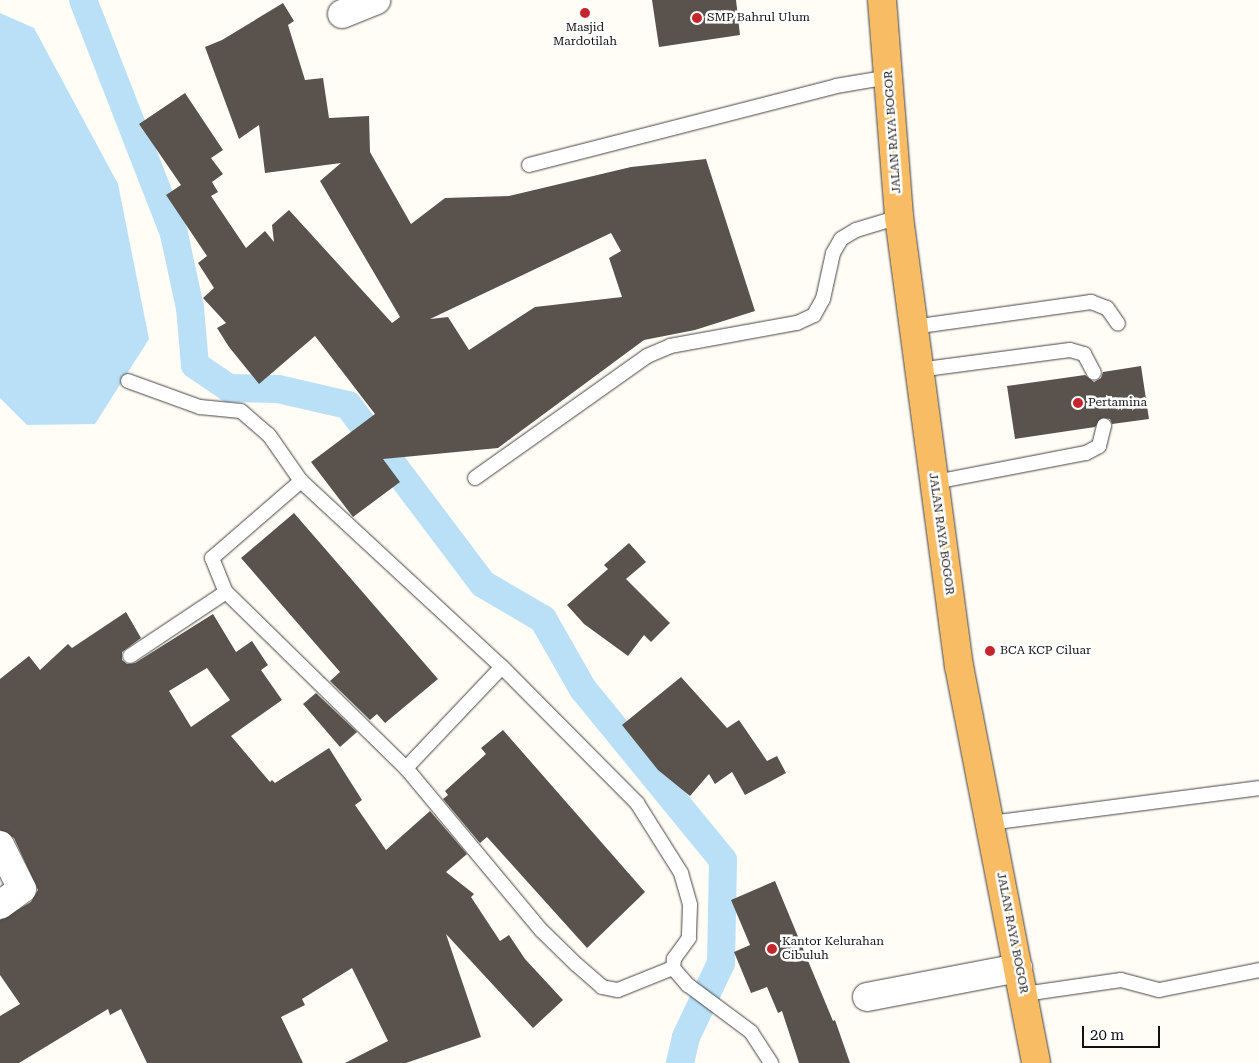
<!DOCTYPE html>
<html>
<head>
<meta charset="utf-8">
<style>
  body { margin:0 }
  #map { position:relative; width:1259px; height:1063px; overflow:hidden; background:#fffdf5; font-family:"Roboto Serif",serif }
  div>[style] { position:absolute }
  .water>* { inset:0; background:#b9e0f7 }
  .canal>* { height:28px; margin:-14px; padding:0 14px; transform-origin:14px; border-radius:14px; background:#b9e0f7 }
  .building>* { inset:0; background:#5a524d }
  .roads { filter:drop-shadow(0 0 1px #444) drop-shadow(0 0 1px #444) }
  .service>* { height:14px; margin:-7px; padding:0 7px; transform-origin:7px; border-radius:7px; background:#fff }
  .minor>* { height:28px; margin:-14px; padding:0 14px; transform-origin:14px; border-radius:14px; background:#fff }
  .trunk>* { height:28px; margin:-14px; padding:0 14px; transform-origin:14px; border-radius:14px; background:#f7bc64 }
  .dots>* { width:14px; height:14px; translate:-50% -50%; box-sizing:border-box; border:2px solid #fff; border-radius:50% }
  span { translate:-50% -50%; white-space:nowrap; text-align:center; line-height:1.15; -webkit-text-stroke:5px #fff; paint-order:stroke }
  .poi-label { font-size:12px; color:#111 }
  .left { translate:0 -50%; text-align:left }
  .street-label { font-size:12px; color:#111 }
  .scale { position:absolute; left:1082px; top:1026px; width:78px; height:22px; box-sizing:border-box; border:2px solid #111; border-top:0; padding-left:6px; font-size:15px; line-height:18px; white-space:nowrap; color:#111; -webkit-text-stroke:4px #fff; paint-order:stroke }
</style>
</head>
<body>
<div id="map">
  <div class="water">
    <i style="clip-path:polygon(0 13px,34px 28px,118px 184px,149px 339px,95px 424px,27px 425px,0 398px)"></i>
  </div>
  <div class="canal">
    <i style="left:83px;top:0;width:251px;rotate:68.7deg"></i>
    <i style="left:174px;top:234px;width:76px;rotate:77.8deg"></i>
    <i style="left:190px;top:308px;width:57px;rotate:85deg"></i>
    <i style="left:195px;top:365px;width:41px;rotate:34.1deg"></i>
    <i style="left:229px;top:388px;width:49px;rotate:1.2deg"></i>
    <i style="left:278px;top:389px;width:72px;rotate:12.9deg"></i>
    <i style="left:348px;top:405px;width:224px;rotate:53deg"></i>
    <i style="left:483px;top:584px;width:69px;rotate:30.3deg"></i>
    <i style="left:543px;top:619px;width:81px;rotate:60.3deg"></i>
    <i style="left:583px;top:689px;width:221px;rotate:50.7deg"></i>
    <i style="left:723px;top:860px;width:103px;rotate:91.1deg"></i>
    <i style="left:721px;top:963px;width:82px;rotate:115.3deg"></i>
    <i style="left:686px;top:1037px;width:27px;rotate:103deg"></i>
  </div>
  <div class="building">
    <i style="clip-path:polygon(652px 0,736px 0,740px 35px,659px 47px)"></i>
    <i style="clip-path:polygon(evenodd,283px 3px,294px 21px,288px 25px,305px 80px,323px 78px,329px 118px,369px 116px,370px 152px,411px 224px,445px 198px,509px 196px,631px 167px,706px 159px,755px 311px,695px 330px,644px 340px,498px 448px,383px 459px,400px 482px,353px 517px,311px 462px,375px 414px,315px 336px,259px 384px,229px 347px,217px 328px,226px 323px,203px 298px,214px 288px,198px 263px,207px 256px,166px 195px,181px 185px,139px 124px,185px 93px,223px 150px,211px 158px,223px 174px,212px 182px,218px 192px,211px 196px,246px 248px,265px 231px,274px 242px,272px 225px,289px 210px,392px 323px,400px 317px,320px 181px,341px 163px,265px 173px,259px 125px,239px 139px,205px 47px,222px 40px,283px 3px,611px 233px,621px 251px,609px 258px,622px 297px,535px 307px,469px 350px,448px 317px,430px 319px,611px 233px)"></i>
    <i style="clip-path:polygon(1141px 366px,1149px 419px,1112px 424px,1110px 419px,1102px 418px,1095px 427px,1015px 439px,1007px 386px,1085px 375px,1094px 382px,1101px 378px,1103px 372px)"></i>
    <i style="clip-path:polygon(294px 513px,438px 679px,385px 723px,377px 714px,370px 720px,330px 681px,340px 672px,241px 558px)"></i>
    <i style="clip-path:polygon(629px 543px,646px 562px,626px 579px,670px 623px,651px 642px,644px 635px,628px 656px,584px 624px,567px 605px,608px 569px,604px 565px)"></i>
    <i style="clip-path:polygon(evenodd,126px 612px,141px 638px,122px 652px,122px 660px,127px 664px,135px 663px,213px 614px,236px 652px,252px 641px,268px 665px,261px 670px,282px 700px,231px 736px,270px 782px,272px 780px,275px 783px,329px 748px,362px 800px,355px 805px,386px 850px,430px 811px,467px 854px,446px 872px,474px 894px,471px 897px,500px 941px,509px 935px,525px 959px,563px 1000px,533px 1028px,446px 934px,481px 1037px,406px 1063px,345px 1063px,388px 1041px,352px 968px,302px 999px,305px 1005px,281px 1017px,303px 1063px,147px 1063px,121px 1009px,110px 1015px,108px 1009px,19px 1063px,0 1063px,0 1016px,20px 1004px,0 975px,0 920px,31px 902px,38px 890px,14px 838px,0 830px,0 679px,29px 656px,40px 670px,68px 644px,72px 648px,126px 612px,207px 668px,230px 700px,191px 727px,169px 691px,207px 668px)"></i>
    <i style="clip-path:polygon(681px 677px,727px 728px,739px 720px,767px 761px,777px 756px,786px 773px,745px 795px,732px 772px,715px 784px,709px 774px,690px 796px,658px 770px,622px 725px)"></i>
    <i style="clip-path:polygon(316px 693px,357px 732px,340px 747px,303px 704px)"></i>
    <i style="clip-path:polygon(503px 730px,645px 892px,587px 948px,487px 837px,480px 843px,443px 799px,448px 795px,445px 791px,486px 754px,481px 748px)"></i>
    <i style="clip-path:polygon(775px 881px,833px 1021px,835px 1020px,850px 1063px,799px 1063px,782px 1011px,778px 1013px,767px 987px,751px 993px,734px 952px,750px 945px,731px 900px)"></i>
  </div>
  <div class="roads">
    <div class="service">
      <i style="left:529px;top:165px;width:317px;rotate:-14.4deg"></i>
      <i style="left:836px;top:86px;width:55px;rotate:-9.5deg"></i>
      <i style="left:913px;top:327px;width:180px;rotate:-8deg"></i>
      <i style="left:1091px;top:302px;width:17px;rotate:21deg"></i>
      <i style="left:1107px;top:308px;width:19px;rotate:55deg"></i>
      <i style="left:918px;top:370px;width:153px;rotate:-7.5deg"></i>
      <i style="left:1070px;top:350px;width:15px;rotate:16deg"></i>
      <i style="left:1084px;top:354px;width:21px;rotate:62deg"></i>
      <i style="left:128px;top:381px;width:77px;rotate:19.9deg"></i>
      <i style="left:200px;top:407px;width:41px;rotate:5.6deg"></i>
      <i style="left:241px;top:411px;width:37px;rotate:41deg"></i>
      <i style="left:269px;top:435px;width:56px;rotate:55.2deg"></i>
      <i style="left:301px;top:481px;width:274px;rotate:42.8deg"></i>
      <i style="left:502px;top:667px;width:192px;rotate:45.2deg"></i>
      <i style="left:637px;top:803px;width:83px;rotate:57.8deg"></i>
      <i style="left:681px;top:873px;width:33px;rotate:74deg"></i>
      <i style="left:690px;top:905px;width:33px;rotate:92deg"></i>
      <i style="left:689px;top:938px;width:26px;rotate:126deg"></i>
      <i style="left:674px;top:959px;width:9px;rotate:96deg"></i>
      <i style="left:475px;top:478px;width:211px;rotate:-35.3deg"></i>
      <i style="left:647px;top:356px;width:25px;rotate:-23deg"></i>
      <i style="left:670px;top:346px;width:129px;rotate:-10.3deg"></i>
      <i style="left:797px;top:323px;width:19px;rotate:-25deg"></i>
      <i style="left:814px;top:315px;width:18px;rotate:-61deg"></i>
      <i style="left:823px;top:299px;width:47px;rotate:-77.7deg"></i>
      <i style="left:833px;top:253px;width:16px;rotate:-60deg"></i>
      <i style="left:841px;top:239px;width:17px;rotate:-31deg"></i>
      <i style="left:856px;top:230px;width:45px;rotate:-16.8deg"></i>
      <i style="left:301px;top:481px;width:118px;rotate:139.1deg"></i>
      <i style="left:212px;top:558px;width:37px;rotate:68deg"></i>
      <i style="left:226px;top:592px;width:252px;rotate:44.4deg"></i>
      <i style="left:406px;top:768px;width:212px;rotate:50.2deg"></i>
      <i style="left:542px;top:931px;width:49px;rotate:44.2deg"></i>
      <i style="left:577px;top:965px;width:33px;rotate:41deg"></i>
      <i style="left:602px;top:987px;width:16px;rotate:11deg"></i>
      <i style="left:618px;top:990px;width:59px;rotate:-21.8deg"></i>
      <i style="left:673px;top:968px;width:23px;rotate:49deg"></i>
      <i style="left:688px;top:985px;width:79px;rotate:36.7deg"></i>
      <i style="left:751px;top:1032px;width:37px;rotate:57deg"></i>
      <i style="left:935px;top:482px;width:154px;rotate:-10.9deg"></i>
      <i style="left:1086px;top:453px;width:15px;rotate:-28deg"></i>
      <i style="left:1099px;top:446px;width:21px;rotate:-76deg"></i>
      <i style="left:130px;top:656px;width:115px;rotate:-33.7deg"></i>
      <i style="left:406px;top:768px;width:139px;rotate:-46.5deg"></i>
      <i style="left:990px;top:823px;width:271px;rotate:-7.4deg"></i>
      <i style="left:1024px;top:994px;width:98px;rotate:-8.2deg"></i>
      <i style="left:1121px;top:980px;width:39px;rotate:15deg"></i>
      <i style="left:1159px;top:990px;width:102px;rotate:-11.3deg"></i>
    </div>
    <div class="minor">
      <i style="left:342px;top:14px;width:37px;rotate:-22deg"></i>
      <i style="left:0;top:845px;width:49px;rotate:63.4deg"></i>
      <i style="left:22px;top:889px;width:27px;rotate:144deg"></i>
      <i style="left:867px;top:997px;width:154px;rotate:-10.9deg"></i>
    </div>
    <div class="trunk">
      <i style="left:882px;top:0;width:218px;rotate:85.5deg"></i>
      <i style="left:899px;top:217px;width:453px;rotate:82.4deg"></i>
      <i style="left:959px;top:666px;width:404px;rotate:79deg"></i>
    </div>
  </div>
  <div class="dots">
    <i style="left:585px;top:13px;background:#c4262e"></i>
    <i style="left:697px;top:18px;background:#c4262e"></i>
    <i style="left:1078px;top:403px;background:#c4262e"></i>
    <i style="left:990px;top:651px;background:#c4262e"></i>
    <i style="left:772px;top:949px;background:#c4262e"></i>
  </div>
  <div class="poi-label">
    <span class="left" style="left:707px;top:18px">SMP Bahrul Ulum</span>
    <span style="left:585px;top:35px">Masjid<br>Mardotilah</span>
    <span class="left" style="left:1088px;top:403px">Pertamina</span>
    <span class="left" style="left:1000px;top:651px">BCA KCP Ciluar</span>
    <span class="left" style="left:782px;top:949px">Kantor Kelurahan<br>Cibuluh</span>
  </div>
  <div class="street-label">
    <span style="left:893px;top:132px;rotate:-94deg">JALAN RAYA BOGOR</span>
    <span style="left:941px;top:534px;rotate:82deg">JALAN RAYA BOGOR</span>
    <span style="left:1012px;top:933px;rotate:79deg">JALAN RAYA BOGOR</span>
  </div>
  <div class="scale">20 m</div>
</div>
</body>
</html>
